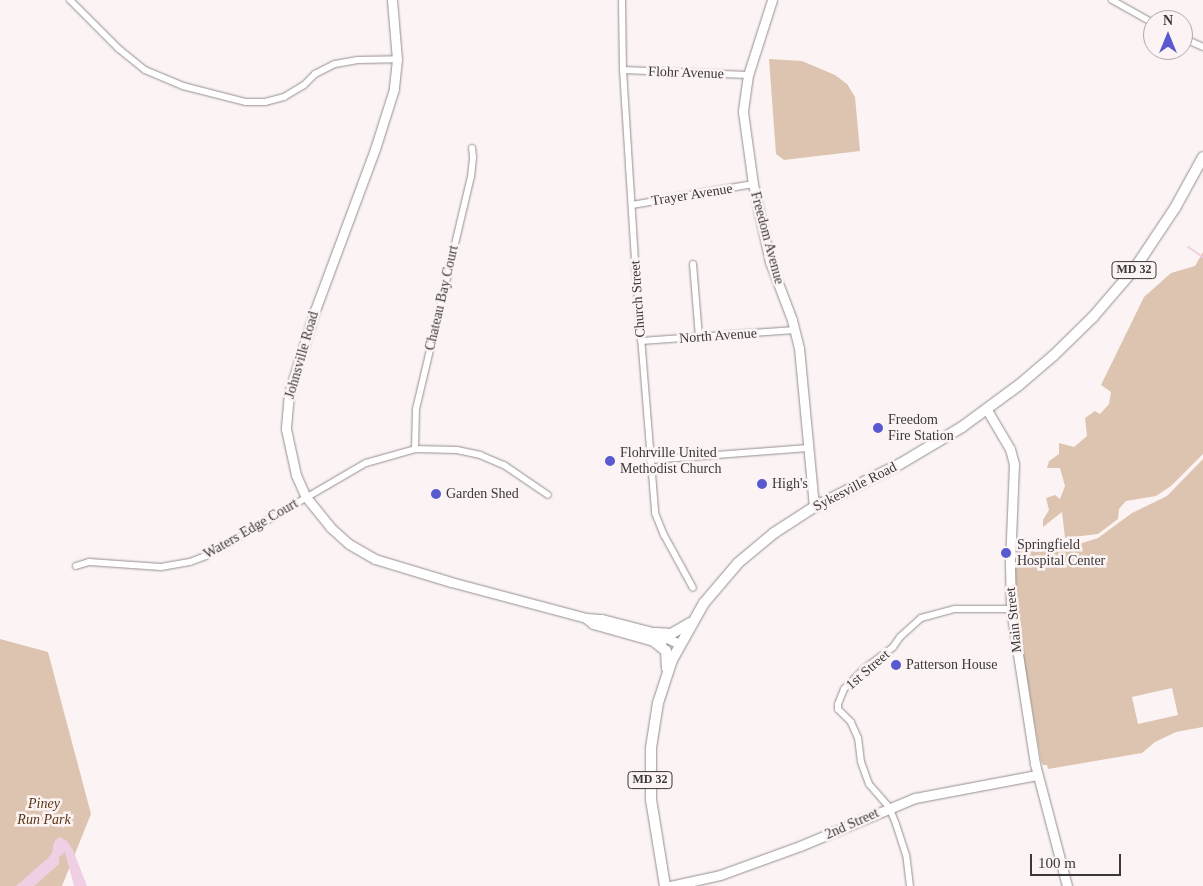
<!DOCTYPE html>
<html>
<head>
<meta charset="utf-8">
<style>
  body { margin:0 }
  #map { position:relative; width:1203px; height:886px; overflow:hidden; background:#fcf4f4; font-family:Georgia,serif }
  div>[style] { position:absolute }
  .green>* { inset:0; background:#ddc4b0 }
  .water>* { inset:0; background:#efcfe4 }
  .stream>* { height:2px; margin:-1px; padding:0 1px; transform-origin:1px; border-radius:1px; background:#efcfe4 }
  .roads { filter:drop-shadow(0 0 1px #958e8e) drop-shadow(0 0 1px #958e8e) }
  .street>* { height:6px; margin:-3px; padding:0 3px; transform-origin:3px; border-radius:3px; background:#fff }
  .secondary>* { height:9px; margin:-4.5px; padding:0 4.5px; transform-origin:4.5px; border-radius:4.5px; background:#fff }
  .primary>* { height:10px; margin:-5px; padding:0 5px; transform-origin:5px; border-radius:5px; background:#fff }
  .dots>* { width:14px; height:14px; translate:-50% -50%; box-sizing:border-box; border:2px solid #fcf4f4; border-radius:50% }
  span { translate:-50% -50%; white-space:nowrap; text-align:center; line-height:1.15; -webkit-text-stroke:5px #fcf4f4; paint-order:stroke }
  .shield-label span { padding:1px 4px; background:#fcf4f4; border:1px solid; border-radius:4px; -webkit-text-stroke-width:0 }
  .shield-label { font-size:12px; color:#3b3838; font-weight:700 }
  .street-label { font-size:14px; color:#3b3838 }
  .poi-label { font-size:14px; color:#3b3838 }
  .left { translate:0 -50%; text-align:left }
  .park-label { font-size:14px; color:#5b3410; font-style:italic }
  .north { position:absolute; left:1143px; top:10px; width:50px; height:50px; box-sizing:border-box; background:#fcf4f4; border:1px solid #afa9a9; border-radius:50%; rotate:0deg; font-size:14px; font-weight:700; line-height:20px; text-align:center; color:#3b3838 }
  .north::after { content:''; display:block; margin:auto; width:18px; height:22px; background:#5959d0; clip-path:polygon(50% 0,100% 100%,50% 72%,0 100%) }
  .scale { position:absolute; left:1030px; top:854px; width:91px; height:22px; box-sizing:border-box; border:2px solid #3b3838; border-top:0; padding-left:6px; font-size:15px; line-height:18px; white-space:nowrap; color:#3b3838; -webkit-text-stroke:4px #fcf4f4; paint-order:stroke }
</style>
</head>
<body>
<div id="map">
  <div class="green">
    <i style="clip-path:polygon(769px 59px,802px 61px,835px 75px,847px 84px,855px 97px,860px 151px,784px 160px,776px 154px)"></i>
    <i style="clip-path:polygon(1203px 252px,1203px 454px,1171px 486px,1156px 496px,1126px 501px,1119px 509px,1118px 519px,1098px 534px,1065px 538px,1062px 512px,1043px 527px,1043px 520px,1049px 510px,1046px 498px,1055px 495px,1060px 499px,1065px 486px,1060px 468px,1047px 468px,1049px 461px,1059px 454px,1059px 443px,1074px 447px,1087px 436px,1085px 418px,1095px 411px,1100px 414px,1109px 404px,1111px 392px,1101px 385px,1144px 297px,1171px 273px,1195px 266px)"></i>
    <i style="clip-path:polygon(evenodd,1203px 459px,1203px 727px,1176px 732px,1155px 742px,1142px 753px,1048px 769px,1047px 765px,1043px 765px,1041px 761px,1015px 608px,1015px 553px,1022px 548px,1082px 543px,1098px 538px,1132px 513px,1167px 496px,1203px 459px,1172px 688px,1178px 715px,1138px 724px,1132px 697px,1172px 688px)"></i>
    <i style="clip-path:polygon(0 639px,48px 652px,91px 814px,62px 886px,0 886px)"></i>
  </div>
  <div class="water">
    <i style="clip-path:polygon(59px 837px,67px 841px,73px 850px,87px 886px,74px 886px,65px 852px,59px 857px,59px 864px,34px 886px,16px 886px,47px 859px,52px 853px,54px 842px)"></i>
  </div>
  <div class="stream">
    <i style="left:1188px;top:247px;width:18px;rotate:34deg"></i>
  </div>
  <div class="roads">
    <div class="street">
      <i style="left:70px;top:0;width:69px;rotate:45deg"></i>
      <i style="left:119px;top:49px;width:33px;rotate:39deg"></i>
      <i style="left:145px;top:70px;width:41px;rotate:22.8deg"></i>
      <i style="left:183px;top:86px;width:65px;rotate:14.3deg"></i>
      <i style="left:246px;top:102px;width:19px"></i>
      <i style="left:265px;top:102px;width:20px;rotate:-15deg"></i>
      <i style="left:284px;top:97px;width:23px;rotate:-31deg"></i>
      <i style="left:304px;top:85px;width:16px;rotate:-45deg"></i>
      <i style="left:315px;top:74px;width:22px;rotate:-27deg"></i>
      <i style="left:335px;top:64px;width:23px;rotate:-10deg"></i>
      <i style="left:358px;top:60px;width:39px;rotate:-1deg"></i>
      <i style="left:622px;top:0;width:70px;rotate:89.2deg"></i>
      <i style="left:623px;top:70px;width:192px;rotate:86.4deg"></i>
      <i style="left:635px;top:262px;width:252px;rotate:85.4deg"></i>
      <i style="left:655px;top:513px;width:24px;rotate:68deg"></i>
      <i style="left:664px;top:535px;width:60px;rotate:61.3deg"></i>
      <i style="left:1112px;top:0;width:47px;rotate:29.3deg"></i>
      <i style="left:1183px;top:38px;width:22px;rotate:24deg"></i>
      <i style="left:623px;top:70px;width:125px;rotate:2.3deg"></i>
      <i style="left:632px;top:205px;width:123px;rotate:-9.8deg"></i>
      <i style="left:693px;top:264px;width:73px;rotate:85.3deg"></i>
      <i style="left:641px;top:341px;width:154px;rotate:-4.1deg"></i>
      <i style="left:415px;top:449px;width:40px;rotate:-88.6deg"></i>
      <i style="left:416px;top:409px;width:238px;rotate:-76.7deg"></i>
      <i style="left:471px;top:177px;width:20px;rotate:-84deg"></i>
      <i style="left:473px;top:157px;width:9px;rotate:-96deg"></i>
      <i style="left:650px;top:460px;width:159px;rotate:-4.3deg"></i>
      <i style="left:76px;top:566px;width:14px;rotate:-17deg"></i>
      <i style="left:89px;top:562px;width:72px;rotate:4deg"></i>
      <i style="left:161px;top:567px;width:29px;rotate:-10deg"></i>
      <i style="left:190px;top:562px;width:17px;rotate:-21deg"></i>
      <i style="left:206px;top:556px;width:185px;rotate:-30.2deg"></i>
      <i style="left:366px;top:463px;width:51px;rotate:-15.9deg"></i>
      <i style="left:415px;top:449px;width:42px;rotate:1.4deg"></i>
      <i style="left:457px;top:450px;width:24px;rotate:12deg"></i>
      <i style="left:480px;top:455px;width:26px;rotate:23deg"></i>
      <i style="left:504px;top:465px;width:53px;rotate:34.3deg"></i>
      <i style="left:910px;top:886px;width:31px;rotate:-97deg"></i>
      <i style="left:906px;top:855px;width:33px;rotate:-108deg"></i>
      <i style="left:896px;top:824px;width:18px;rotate:-112deg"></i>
      <i style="left:889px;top:807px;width:30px;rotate:-131deg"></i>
      <i style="left:869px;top:784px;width:23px;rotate:-110deg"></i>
      <i style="left:861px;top:762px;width:24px;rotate:-97deg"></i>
      <i style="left:858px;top:738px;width:17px;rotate:-114deg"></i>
      <i style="left:851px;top:722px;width:18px;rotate:-135deg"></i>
      <i style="left:838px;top:709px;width:5px;rotate:-90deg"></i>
      <i style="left:838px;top:704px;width:16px;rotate:-68deg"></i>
      <i style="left:844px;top:689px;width:28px;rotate:-45deg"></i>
      <i style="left:864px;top:669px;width:36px;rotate:-37deg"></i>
      <i style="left:893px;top:647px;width:12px;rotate:-55deg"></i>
      <i style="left:900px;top:637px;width:28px;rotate:-42deg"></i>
      <i style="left:921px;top:618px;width:35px;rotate:-15deg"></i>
      <i style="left:955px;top:609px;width:56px"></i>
    </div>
    <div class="secondary">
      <i style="left:392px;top:0;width:59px;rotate:85.2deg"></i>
      <i style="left:397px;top:59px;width:30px;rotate:96deg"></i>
      <i style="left:394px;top:89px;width:63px;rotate:107.6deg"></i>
      <i style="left:375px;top:149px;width:172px;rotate:110.4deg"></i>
      <i style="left:315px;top:310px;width:87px;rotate:107.4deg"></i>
      <i style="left:289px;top:393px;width:36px;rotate:95deg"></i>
      <i style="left:286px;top:429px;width:47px;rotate:77.7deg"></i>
      <i style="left:296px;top:475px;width:24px;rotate:66deg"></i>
      <i style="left:306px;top:497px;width:38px;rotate:51deg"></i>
      <i style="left:330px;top:527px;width:25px;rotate:42deg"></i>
      <i style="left:349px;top:544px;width:30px;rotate:30deg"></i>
      <i style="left:375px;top:559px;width:79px;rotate:16.8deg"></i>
      <i style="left:451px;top:582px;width:140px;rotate:14.9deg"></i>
      <i style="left:586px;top:618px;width:16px;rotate:4deg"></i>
      <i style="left:602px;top:619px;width:56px;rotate:14.5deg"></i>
      <i style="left:656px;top:633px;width:26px;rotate:25deg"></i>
      <i style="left:772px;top:0;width:79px;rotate:107.7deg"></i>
      <i style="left:748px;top:75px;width:37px;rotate:98deg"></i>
      <i style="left:743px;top:112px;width:73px;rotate:82.1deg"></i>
      <i style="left:753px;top:184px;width:80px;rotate:77.7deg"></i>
      <i style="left:770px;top:262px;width:62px;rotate:69.2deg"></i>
      <i style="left:792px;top:320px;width:29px;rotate:76deg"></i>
      <i style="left:799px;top:348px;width:160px;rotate:84.6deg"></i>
      <i style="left:987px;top:410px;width:45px;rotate:59.5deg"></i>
      <i style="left:1010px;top:449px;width:16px;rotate:75deg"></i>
      <i style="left:1014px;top:464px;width:101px;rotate:92.3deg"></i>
      <i style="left:1010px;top:565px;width:44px;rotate:88.7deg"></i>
      <i style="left:1011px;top:609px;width:157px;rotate:81.2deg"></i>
      <i style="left:1035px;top:764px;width:126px;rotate:75.3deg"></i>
      <i style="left:586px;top:618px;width:9px;rotate:41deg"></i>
      <i style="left:593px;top:624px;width:71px;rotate:15.6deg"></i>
      <i style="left:670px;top:886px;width:51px;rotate:-12.4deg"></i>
      <i style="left:720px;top:875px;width:85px;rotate:-19.9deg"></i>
      <i style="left:800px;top:846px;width:125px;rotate:-22.7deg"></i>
      <i style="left:915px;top:798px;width:124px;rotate:-10.7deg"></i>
    </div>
    <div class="primary">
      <i style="left:656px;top:633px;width:15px;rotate:4deg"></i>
      <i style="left:671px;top:634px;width:22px;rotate:-30deg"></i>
      <i style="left:655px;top:642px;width:14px;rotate:39deg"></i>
      <i style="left:666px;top:651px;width:17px;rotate:87deg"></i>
      <i style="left:665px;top:886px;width:87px;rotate:-99.2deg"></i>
      <i style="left:651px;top:800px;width:52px;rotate:-90deg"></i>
      <i style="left:651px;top:748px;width:46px;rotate:-81.2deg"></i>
      <i style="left:658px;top:703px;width:45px;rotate:-72deg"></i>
      <i style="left:672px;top:660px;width:65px;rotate:-60.7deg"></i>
      <i style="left:704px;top:603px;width:52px;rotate:-49.6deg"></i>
      <i style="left:738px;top:563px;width:47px;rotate:-39.8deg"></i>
      <i style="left:774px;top:533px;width:48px;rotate:-33deg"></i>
      <i style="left:814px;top:507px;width:96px;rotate:-26.6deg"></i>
      <i style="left:900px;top:464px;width:72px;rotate:-30.8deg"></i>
      <i style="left:962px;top:427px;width:71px;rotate:-36.4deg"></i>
      <i style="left:1019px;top:385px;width:45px;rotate:-40.5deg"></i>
      <i style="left:1053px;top:356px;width:56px;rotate:-44.3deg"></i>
      <i style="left:1093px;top:317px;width:65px;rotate:-49.4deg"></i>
      <i style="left:1135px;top:268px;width:72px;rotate:-56.3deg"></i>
      <i style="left:1175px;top:208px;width:58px;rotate:-61.2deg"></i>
    </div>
  </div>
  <div class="dots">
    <i style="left:878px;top:428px;background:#5959d0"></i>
    <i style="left:610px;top:461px;background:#5959d0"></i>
    <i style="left:762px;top:484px;background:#5959d0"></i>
    <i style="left:436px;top:494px;background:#5959d0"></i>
    <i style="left:1006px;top:553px;background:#5959d0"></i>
    <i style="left:896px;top:665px;background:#5959d0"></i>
  </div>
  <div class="shield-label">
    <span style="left:1134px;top:270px">MD 32</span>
    <span style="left:650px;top:780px">MD 32</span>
  </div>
  <div class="street-label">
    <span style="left:686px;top:73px;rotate:2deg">Flohr Avenue</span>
    <span style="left:692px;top:195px;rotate:-9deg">Trayer Avenue</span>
    <span style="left:767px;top:238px;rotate:75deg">Freedom Avenue</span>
    <span style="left:442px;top:298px;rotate:-77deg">Chateau Bay Court</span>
    <span style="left:638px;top:299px;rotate:-94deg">Church Street</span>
    <span style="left:718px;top:336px;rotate:-4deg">North Avenue</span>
    <span style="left:302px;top:355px;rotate:-74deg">Johnsville Road</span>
    <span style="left:855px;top:487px;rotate:-27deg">Sykesville Road</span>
    <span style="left:251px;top:529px;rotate:-30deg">Waters Edge Court</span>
    <span style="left:1014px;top:620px;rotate:-96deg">Main Street</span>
    <span style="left:868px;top:670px;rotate:-41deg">1st Street</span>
    <span style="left:852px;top:824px;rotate:-24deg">2nd Street</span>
  </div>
  <div class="poi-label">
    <span class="left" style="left:888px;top:428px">Freedom<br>Fire Station</span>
    <span class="left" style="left:620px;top:461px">Flohrville United<br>Methodist Church</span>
    <span class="left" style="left:772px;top:484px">High's</span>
    <span class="left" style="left:446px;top:494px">Garden Shed</span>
    <span class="left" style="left:1017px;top:553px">Springfield<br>Hospital Center</span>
    <span class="left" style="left:906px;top:665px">Patterson House</span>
  </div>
  <div class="park-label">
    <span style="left:44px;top:812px">Piney<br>Run Park</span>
  </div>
  <div class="north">N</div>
  <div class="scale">100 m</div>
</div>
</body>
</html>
